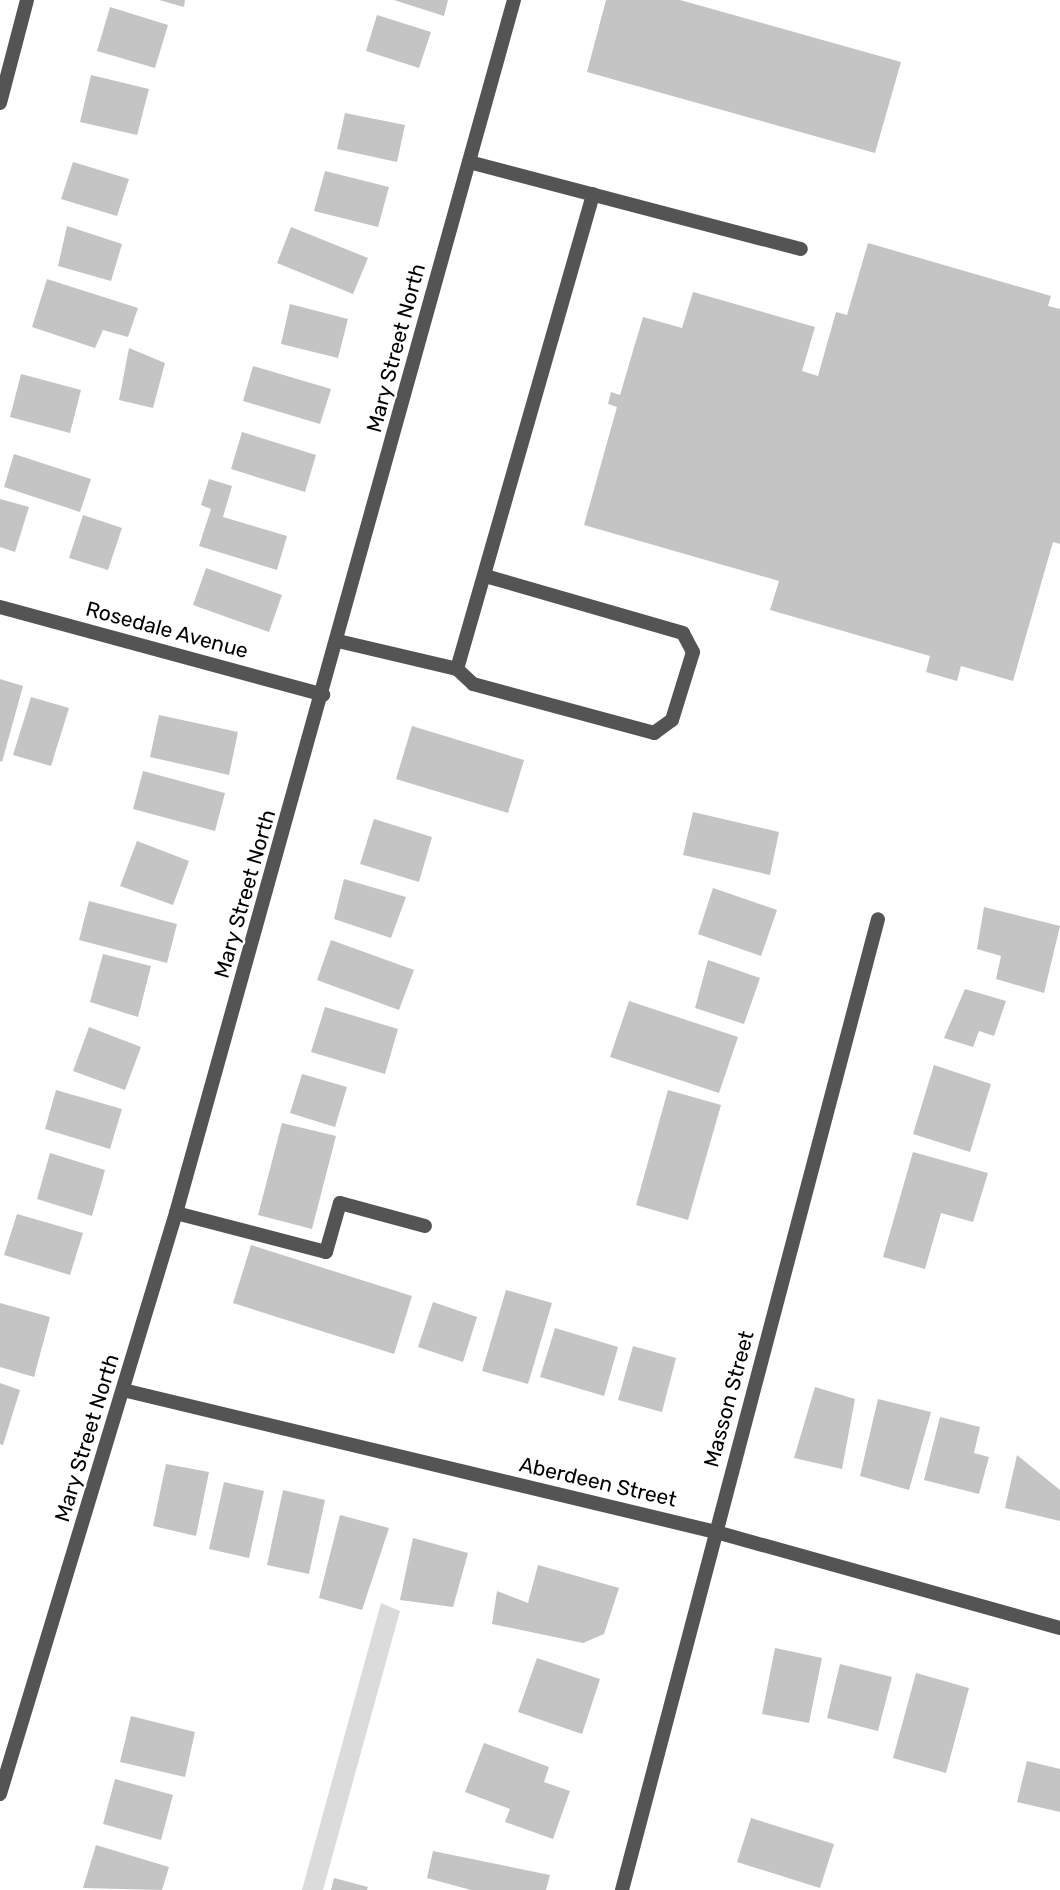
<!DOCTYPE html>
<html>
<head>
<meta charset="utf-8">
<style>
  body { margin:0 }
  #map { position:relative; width:1060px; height:1890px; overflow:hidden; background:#fff; font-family:Rubik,sans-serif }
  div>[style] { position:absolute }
  .green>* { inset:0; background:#dbdbdb }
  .building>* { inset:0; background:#c4c4c4 }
  .service>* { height:14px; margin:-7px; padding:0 7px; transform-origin:7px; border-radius:7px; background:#545454 }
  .minor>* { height:14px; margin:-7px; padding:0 7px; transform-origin:7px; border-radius:7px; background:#545454 }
  .tertiary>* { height:14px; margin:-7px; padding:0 7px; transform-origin:7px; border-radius:7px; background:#545454 }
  span { translate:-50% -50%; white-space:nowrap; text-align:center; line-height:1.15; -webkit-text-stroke:5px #fff; paint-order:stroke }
  .street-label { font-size:21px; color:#000 }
</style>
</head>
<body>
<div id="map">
  <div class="green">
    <i style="clip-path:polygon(381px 1603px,400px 1611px,323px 1890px,302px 1890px)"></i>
  </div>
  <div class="building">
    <i style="clip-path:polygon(159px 0,185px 0,184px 7px)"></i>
    <i style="clip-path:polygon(394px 0,448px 0,444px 16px)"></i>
    <i style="clip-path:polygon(606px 0,680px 0,901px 62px,875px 153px,587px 72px)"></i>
    <i style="clip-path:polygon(110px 7px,168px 25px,155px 68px,97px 51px)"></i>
    <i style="clip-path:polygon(377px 15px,431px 32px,419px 68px,366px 51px)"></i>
    <i style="clip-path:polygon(91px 75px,149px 89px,137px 135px,80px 122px)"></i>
    <i style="clip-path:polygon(345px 113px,405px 125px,397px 162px,337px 149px)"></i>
    <i style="clip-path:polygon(73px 162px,129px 179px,117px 216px,61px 199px)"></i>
    <i style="clip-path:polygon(325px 171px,389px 187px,378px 227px,314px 211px)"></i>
    <i style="clip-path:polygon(67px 226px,122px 244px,111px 281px,58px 266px)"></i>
    <i style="clip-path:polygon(291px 227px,368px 258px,353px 294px,277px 263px)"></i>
    <i style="clip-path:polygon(868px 243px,1051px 296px,1048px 306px,1060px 309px,1060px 544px,1053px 542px,1013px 681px,961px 666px,957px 681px,926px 672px,930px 656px,770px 610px,779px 581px,584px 525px,617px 407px,608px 404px,611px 392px,620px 395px,643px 317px,682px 328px,693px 292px,815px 327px,802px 371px,818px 376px,836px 312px,847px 315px)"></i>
    <i style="clip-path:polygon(47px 279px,138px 308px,128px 337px,103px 330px,95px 348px,32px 327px)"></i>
    <i style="clip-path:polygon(290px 304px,348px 319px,338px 358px,281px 344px)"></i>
    <i style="clip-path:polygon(129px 348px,165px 363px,153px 408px,119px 400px)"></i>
    <i style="clip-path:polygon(253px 366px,331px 389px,320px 424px,243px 401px)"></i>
    <i style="clip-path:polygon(21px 374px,81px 390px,70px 433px,10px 417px)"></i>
    <i style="clip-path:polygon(242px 432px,316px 455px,305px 492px,231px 469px)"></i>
    <i style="clip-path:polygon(14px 454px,91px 479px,80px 512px,4px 487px)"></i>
    <i style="clip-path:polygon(209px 479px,232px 486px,223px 517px,287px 536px,277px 570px,199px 546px,211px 509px,201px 505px)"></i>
    <i style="clip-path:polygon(0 499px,29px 507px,15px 552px,0 547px)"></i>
    <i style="clip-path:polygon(83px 515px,122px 528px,108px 570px,69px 558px)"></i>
    <i style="clip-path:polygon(206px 568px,282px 595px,269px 632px,193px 605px)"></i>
    <i style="clip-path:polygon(0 679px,23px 686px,2px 762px,0 761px)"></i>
    <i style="clip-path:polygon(31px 697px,69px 708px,51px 766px,13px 755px)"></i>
    <i style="clip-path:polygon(159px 715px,238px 732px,229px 775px,150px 757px)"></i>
    <i style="clip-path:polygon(412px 726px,524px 760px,508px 813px,396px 779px)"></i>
    <i style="clip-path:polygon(143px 771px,225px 793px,215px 831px,133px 809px)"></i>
    <i style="clip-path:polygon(693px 812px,779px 832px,770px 875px,683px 855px)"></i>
    <i style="clip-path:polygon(374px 819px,432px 837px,419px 882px,360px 864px)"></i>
    <i style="clip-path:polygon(137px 841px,189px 861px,173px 905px,120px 886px)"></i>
    <i style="clip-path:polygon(344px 879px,406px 897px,391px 938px,334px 919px)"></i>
    <i style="clip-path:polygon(713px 888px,777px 910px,761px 956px,698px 934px)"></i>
    <i style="clip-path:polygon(89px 901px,177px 924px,167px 963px,79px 940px)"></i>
    <i style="clip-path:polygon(984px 907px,1060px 926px,1044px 993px,996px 979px,1001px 956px,977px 949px)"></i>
    <i style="clip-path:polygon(331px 940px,414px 970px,399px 1010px,317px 980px)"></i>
    <i style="clip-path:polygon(103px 954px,151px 966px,138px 1017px,90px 1002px)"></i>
    <i style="clip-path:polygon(708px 960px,760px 978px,744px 1024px,695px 1008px)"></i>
    <i style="clip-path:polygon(965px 989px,1006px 1001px,994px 1036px,979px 1031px,973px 1047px,944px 1038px)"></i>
    <i style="clip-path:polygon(629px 1001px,738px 1037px,719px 1093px,610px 1057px)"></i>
    <i style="clip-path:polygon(325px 1007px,398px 1029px,385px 1074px,311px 1052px)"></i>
    <i style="clip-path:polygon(89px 1027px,141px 1047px,125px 1090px,73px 1071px)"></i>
    <i style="clip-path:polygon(934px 1065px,991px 1084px,970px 1152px,913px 1134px)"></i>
    <i style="clip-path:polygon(302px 1074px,347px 1087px,335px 1127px,290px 1113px)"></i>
    <i style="clip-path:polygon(56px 1090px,122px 1109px,110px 1149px,45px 1129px)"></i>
    <i style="clip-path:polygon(668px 1090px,721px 1105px,688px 1220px,636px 1205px)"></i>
    <i style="clip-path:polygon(282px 1123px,336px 1136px,312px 1229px,258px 1215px)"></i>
    <i style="clip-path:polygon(913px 1152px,988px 1173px,973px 1222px,941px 1213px,925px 1269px,883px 1257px)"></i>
    <i style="clip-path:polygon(50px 1153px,105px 1170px,92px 1216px,37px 1199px)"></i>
    <i style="clip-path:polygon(17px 1214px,83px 1233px,70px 1275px,4px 1255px)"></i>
    <i style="clip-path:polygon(251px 1245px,412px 1296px,394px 1354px,233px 1303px)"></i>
    <i style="clip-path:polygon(506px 1290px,552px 1303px,528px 1384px,482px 1371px)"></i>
    <i style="clip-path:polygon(433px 1302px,477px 1317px,463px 1362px,418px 1347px)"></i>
    <i style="clip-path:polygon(0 1303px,50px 1317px,34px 1377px,0 1367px)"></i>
    <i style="clip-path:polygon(555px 1328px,618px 1347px,604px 1396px,540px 1377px)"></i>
    <i style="clip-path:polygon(633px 1346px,676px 1358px,662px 1412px,618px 1400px)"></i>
    <i style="clip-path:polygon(0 1383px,20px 1390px,3px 1445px,0 1444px)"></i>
    <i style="clip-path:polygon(815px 1387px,855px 1399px,842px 1469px,794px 1458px)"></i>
    <i style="clip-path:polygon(878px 1399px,931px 1412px,909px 1490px,860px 1476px)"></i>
    <i style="clip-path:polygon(940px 1417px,980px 1427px,974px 1453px,989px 1457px,979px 1494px,924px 1480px)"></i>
    <i style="clip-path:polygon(1017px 1455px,1060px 1490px,1060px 1521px,1005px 1508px)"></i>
    <i style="clip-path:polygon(166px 1464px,209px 1472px,196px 1536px,153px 1526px)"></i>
    <i style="clip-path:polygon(224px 1482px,264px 1491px,249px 1558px,209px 1549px)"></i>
    <i style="clip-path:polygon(283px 1490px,325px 1500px,309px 1574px,267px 1565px)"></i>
    <i style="clip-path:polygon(340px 1515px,389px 1528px,362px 1610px,319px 1598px)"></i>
    <i style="clip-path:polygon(413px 1538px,468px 1553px,453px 1607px,400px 1600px)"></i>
    <i style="clip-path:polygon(538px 1565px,619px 1588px,604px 1634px,583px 1643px,492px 1624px,497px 1591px,528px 1603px)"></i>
    <i style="clip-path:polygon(775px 1648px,822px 1658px,809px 1723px,762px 1714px)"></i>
    <i style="clip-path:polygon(537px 1658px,600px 1679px,582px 1734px,518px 1712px)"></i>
    <i style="clip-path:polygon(840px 1664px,892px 1677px,878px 1731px,827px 1718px)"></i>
    <i style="clip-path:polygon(916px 1673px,969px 1688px,946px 1773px,893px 1758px)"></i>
    <i style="clip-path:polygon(131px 1716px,195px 1732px,185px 1777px,120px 1762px)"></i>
    <i style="clip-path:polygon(484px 1743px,549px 1767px,544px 1782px,570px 1791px,553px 1839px,505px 1822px,510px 1809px,465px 1792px)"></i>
    <i style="clip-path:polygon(1027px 1761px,1060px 1769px,1060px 1812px,1017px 1802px)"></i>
    <i style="clip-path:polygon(115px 1779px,173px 1795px,161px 1840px,103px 1824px)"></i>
    <i style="clip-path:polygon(751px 1818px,834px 1844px,820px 1888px,737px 1862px)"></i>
    <i style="clip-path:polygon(96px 1845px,169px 1867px,162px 1890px,83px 1888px)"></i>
    <i style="clip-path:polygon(433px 1851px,550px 1875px,546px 1890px,471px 1890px,427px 1878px)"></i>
    <i style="clip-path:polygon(334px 1878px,368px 1887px,367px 1890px,331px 1890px)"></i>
  </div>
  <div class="service">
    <i style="left:469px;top:162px;width:343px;rotate:14.7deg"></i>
    <i style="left:338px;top:641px;width:122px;rotate:13.2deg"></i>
    <i style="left:457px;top:669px;width:22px;rotate:43deg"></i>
    <i style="left:473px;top:684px;width:188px;rotate:15.1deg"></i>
    <i style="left:654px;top:733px;width:22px;rotate:-36deg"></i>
    <i style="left:672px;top:720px;width:71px;rotate:-72.8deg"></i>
    <i style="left:693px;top:652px;width:21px;rotate:-118deg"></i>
    <i style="left:683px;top:633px;width:205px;rotate:-163.9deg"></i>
    <i style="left:457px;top:669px;width:494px;rotate:-74deg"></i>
    <i style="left:176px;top:1213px;width:155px;rotate:14.6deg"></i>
    <i style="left:326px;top:1252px;width:51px;rotate:-74.1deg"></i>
    <i style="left:340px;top:1203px;width:88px;rotate:15.1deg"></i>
  </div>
  <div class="minor">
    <i style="left:0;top:103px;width:106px;rotate:-75.3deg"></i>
    <i style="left:0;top:607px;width:335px;rotate:15.2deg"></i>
    <i style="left:123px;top:1390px;width:610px;rotate:13.47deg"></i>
    <i style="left:716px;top:1532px;width:357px;rotate:15.6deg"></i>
    <i style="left:622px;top:1890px;width:1004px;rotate:-75.23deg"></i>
  </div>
  <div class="tertiary">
    <i style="left:0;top:1794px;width:607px;rotate:-73.15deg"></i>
    <i style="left:176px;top:1213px;width:1259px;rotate:-74.43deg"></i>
  </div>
  <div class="street-label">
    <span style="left:396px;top:348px;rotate:-75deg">Mary Street North</span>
    <span style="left:167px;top:630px;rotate:15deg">Rosedale Avenue</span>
    <span style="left:245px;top:894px;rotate:-74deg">Mary Street North</span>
    <span style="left:729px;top:1399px;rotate:-75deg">Masson Street</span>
    <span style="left:87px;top:1438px;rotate:-73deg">Mary Street North</span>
    <span style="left:598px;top:1482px;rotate:13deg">Aberdeen Street</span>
  </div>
</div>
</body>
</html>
